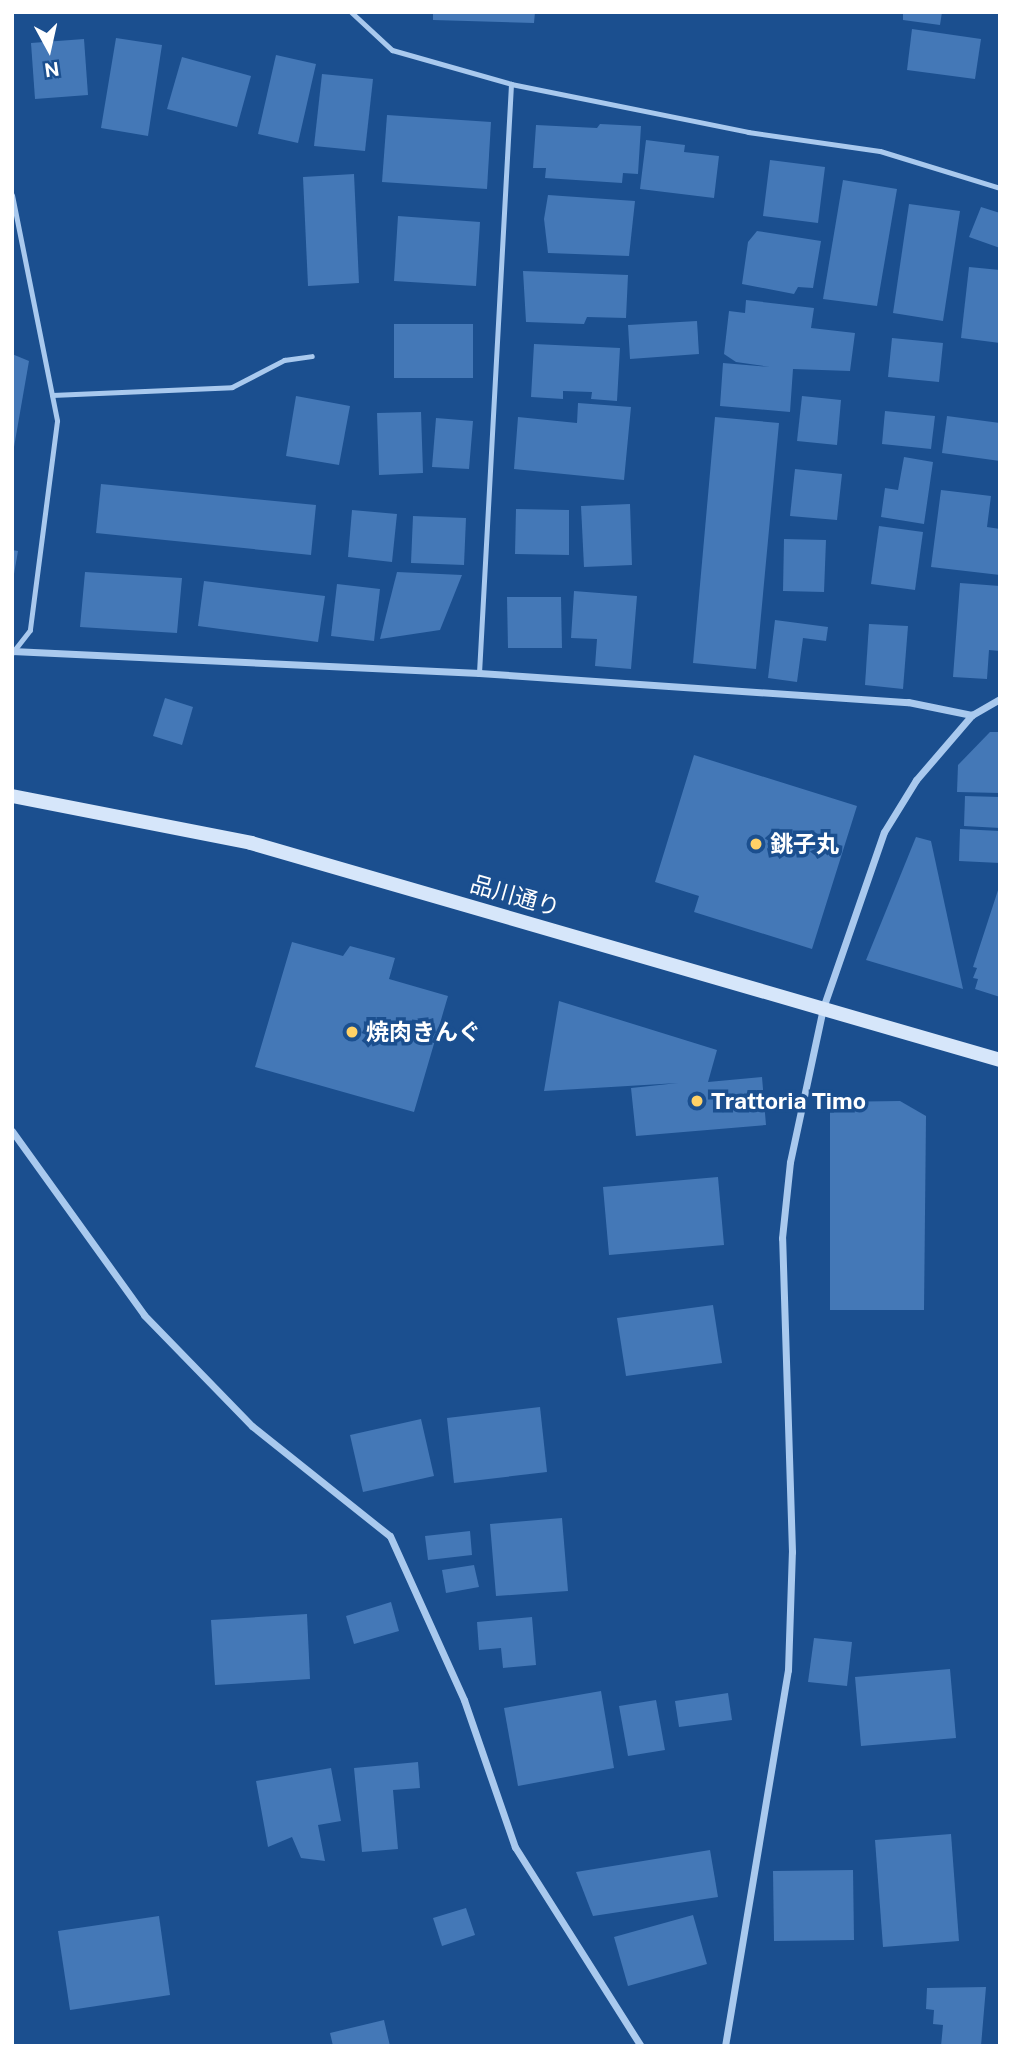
<!DOCTYPE html>
<html>
<head>
<meta charset="utf-8">
<style>
	body { margin:0 }
	#map { position:relative; width:1012px; height:2058px; overflow:hidden; background:#1b4f8f; font-family:"Public Sans","Noto Sans JP",sans-serif }
	div>[style] { position:absolute }
	.building>* { inset:0; background:#4478b7 }
	.lane>* { height:5px; margin:-2.5px; padding:0 2.5px; transform-origin:2.5px; border-radius:2.5px; background:#a9c9ee }
	.street>* { height:7px; margin:-3.5px; padding:0 3.5px; transform-origin:3.5px; border-radius:3.5px; background:#a9c9ee }
	.secondary>* { height:14px; margin:-7px; padding:0 7px; transform-origin:7px; border-radius:7px; background:#d6e6fa }
	.dots>* { width:19px; height:19px; translate:-50% -50%; box-sizing:border-box; border:4px solid #1b4f8f; border-radius:50% }
	span { translate:-50% -50%; white-space:nowrap; text-align:center; line-height:1.15; -webkit-text-stroke:7px #1b4f8f; paint-order:stroke }
	.poi-label { font-size:23px; color:#fff; font-weight:700 }
	.left { translate:0 -50%; text-align:left }
	.street-label { font-size:23px; color:#fff }
	.frame { position:absolute; inset:0; border:14px solid #fff; pointer-events:none }
	.north { position:absolute; left:14px; top:14px; width:70px; height:70px; -webkit-text-stroke:5px #1b4f8f; paint-order:stroke; rotate:172deg; font-size:19px; font-weight:700; line-height:28px; text-align:center; color:#fff }
	.north::after { content:''; display:block; margin:auto; width:24px; height:32px; background:#fff; clip-path:polygon(50% 0,100% 100%,50% 72%,0 100%) }
</style>
</head>
<body>
<div id="map">
	<div class="building">
		<div style="clip-path:polygon(433px 12px,535px 12px,534px 23px,433px 20px)"></div>
		<div style="clip-path:polygon(903px 12px,942px 12px,940px 25px,903px 20px)"></div>
		<div style="clip-path:polygon(912px 29px,981px 39px,975px 79px,907px 70px)"></div>
		<div style="clip-path:polygon(116px 38px,162px 45px,148px 136px,101px 128px)"></div>
		<div style="clip-path:polygon(84px 39px,88px 95px,35px 99px,31px 43px)"></div>
		<div style="clip-path:polygon(276px 55px,316px 64px,298px 143px,258px 134px)"></div>
		<div style="clip-path:polygon(182px 57px,251px 76px,237px 127px,167px 109px)"></div>
		<div style="clip-path:polygon(322px 74px,373px 79px,365px 151px,314px 146px)"></div>
		<div style="clip-path:polygon(387px 115px,491px 122px,487px 189px,382px 182px)"></div>
		<div style="clip-path:polygon(600px 124px,641px 126px,638px 174px,623px 173px,622px 183px,545px 178px,546px 168px,533px 168px,536px 125px,597px 128px)"></div>
		<div style="clip-path:polygon(646px 140px,685px 145px,684px 152px,719px 156px,714px 198px,640px 189px)"></div>
		<div style="clip-path:polygon(770px 160px,825px 167px,818px 223px,763px 216px)"></div>
		<div style="clip-path:polygon(354px 174px,359px 283px,308px 286px,303px 177px)"></div>
		<div style="clip-path:polygon(843px 180px,897px 189px,877px 306px,823px 299px)"></div>
		<div style="clip-path:polygon(548px 195px,635px 201px,629px 256px,548px 253px,544px 219px)"></div>
		<div style="clip-path:polygon(909px 204px,960px 211px,943px 321px,893px 313px)"></div>
		<div style="clip-path:polygon(981px 207px,1000px 213px,1000px 248px,969px 237px)"></div>
		<div style="clip-path:polygon(398px 216px,480px 222px,476px 286px,394px 281px)"></div>
		<div style="clip-path:polygon(757px 231px,821px 241px,813px 288px,798px 287px,794px 294px,742px 284px,748px 242px)"></div>
		<div style="clip-path:polygon(969px 267px,1000px 270px,1000px 343px,961px 338px)"></div>
		<div style="clip-path:polygon(523px 271px,628px 275px,626px 318px,587px 317px,584px 324px,526px 322px)"></div>
		<div style="clip-path:polygon(746px 300px,814px 308px,811px 328px,855px 333px,850px 371px,793px 369px,790px 412px,720px 406px,723px 363px,770px 367px,736px 362px,724px 354px,729px 311px,745px 313px)"></div>
		<div style="clip-path:polygon(697px 321px,699px 354px,630px 359px,628px 325px)"></div>
		<div style="clip-path:polygon(394px 324px,473px 324px,473px 378px,394px 378px)"></div>
		<div style="clip-path:polygon(892px 338px,943px 343px,939px 382px,888px 377px)"></div>
		<div style="clip-path:polygon(534px 344px,620px 348px,617px 401px,591px 399px,592px 392px,563px 391px,563px 399px,531px 397px)"></div>
		<div style="clip-path:polygon(12px 354px,29px 361px,14px 447px,12px 447px)"></div>
		<div style="clip-path:polygon(296px 396px,350px 406px,339px 465px,286px 456px)"></div>
		<div style="clip-path:polygon(802px 396px,841px 400px,837px 445px,797px 441px)"></div>
		<div style="clip-path:polygon(578px 403px,631px 407px,624px 480px,514px 469px,518px 417px,577px 423px)"></div>
		<div style="clip-path:polygon(885px 411px,935px 416px,931px 449px,882px 444px)"></div>
		<div style="clip-path:polygon(421px 412px,423px 473px,379px 475px,377px 413px)"></div>
		<div style="clip-path:polygon(947px 416px,1000px 423px,1000px 461px,942px 453px)"></div>
		<div style="clip-path:polygon(715px 417px,779px 423px,756px 669px,693px 663px)"></div>
		<div style="clip-path:polygon(436px 418px,473px 421px,469px 469px,432px 467px)"></div>
		<div style="clip-path:polygon(904px 457px,933px 462px,924px 524px,881px 517px,885px 488px,898px 490px)"></div>
		<div style="clip-path:polygon(795px 469px,842px 474px,837px 520px,790px 516px)"></div>
		<div style="clip-path:polygon(101px 484px,316px 505px,311px 555px,96px 533px)"></div>
		<div style="clip-path:polygon(941px 490px,991px 496px,987px 527px,1000px 529px,1000px 575px,931px 567px)"></div>
		<div style="clip-path:polygon(630px 504px,632px 565px,584px 567px,581px 506px)"></div>
		<div style="clip-path:polygon(516px 509px,569px 510px,569px 555px,515px 554px)"></div>
		<div style="clip-path:polygon(352px 510px,397px 514px,392px 562px,348px 557px)"></div>
		<div style="clip-path:polygon(413px 516px,466px 518px,464px 565px,411px 563px)"></div>
		<div style="clip-path:polygon(879px 526px,923px 532px,915px 590px,871px 584px)"></div>
		<div style="clip-path:polygon(784px 539px,826px 540px,824px 592px,783px 591px)"></div>
		<div style="clip-path:polygon(12px 550px,18px 551px,14px 574px,12px 573px)"></div>
		<div style="clip-path:polygon(85px 572px,182px 578px,177px 633px,80px 627px)"></div>
		<div style="clip-path:polygon(397px 572px,462px 575px,440px 630px,380px 639px)"></div>
		<div style="clip-path:polygon(204px 581px,325px 596px,318px 642px,198px 626px)"></div>
		<div style="clip-path:polygon(960px 583px,1000px 586px,1000px 651px,989px 650px,987px 679px,953px 677px)"></div>
		<div style="clip-path:polygon(337px 584px,380px 589px,374px 641px,331px 636px)"></div>
		<div style="clip-path:polygon(574px 591px,637px 596px,631px 669px,595px 666px,597px 639px,571px 638px)"></div>
		<div style="clip-path:polygon(507px 597px,561px 597px,562px 648px,508px 648px)"></div>
		<div style="clip-path:polygon(775px 620px,828px 627px,826px 641px,803px 638px,797px 682px,768px 678px)"></div>
		<div style="clip-path:polygon(869px 624px,908px 626px,903px 689px,865px 685px)"></div>
		<div style="clip-path:polygon(165px 698px,193px 707px,182px 745px,153px 736px)"></div>
		<div style="clip-path:polygon(990px 732px,1000px 732px,1000px 793px,957px 792px,958px 765px)"></div>
		<div style="clip-path:polygon(694px 755px,857px 806px,812px 949px,694px 912px,699px 896px,655px 882px)"></div>
		<div style="clip-path:polygon(965px 796px,1000px 797px,1000px 828px,964px 826px)"></div>
		<div style="clip-path:polygon(960px 829px,1000px 831px,1000px 863px,959px 861px)"></div>
		<div style="clip-path:polygon(916px 837px,931px 841px,963px 989px,866px 960px)"></div>
		<div style="clip-path:polygon(1000px 884px,1000px 997px,975px 989px,978px 979px,973px 978px,977px 968px,973px 967px)"></div>
		<div style="clip-path:polygon(292px 942px,343px 956px,350px 946px,395px 958px,389px 979px,448px 996px,414px 1112px,255px 1067px)"></div>
		<div style="clip-path:polygon(559px 1001px,717px 1050px,708px 1082px,762px 1077px,766px 1125px,636px 1136px,631px 1088px,678px 1083px,544px 1091px)"></div>
		<div style="clip-path:polygon(900px 1101px,926px 1116px,924px 1310px,830px 1310px,830px 1102px)"></div>
		<div style="clip-path:polygon(718px 1177px,724px 1245px,609px 1255px,603px 1187px)"></div>
		<div style="clip-path:polygon(713px 1305px,722px 1363px,626px 1376px,617px 1318px)"></div>
		<div style="clip-path:polygon(540px 1407px,547px 1472px,454px 1483px,447px 1418px)"></div>
		<div style="clip-path:polygon(421px 1419px,434px 1476px,363px 1492px,350px 1435px)"></div>
		<div style="clip-path:polygon(562px 1518px,568px 1591px,496px 1596px,490px 1524px)"></div>
		<div style="clip-path:polygon(470px 1531px,472px 1555px,428px 1560px,425px 1536px)"></div>
		<div style="clip-path:polygon(474px 1565px,479px 1587px,446px 1593px,442px 1570px)"></div>
		<div style="clip-path:polygon(391px 1602px,399px 1631px,354px 1644px,346px 1616px)"></div>
		<div style="clip-path:polygon(307px 1614px,310px 1679px,215px 1685px,211px 1620px)"></div>
		<div style="clip-path:polygon(532px 1617px,536px 1665px,503px 1668px,501px 1648px,479px 1650px,477px 1622px)"></div>
		<div style="clip-path:polygon(814px 1638px,852px 1642px,847px 1686px,808px 1682px)"></div>
		<div style="clip-path:polygon(950px 1669px,956px 1738px,861px 1746px,855px 1677px)"></div>
		<div style="clip-path:polygon(601px 1691px,614px 1768px,518px 1786px,504px 1708px)"></div>
		<div style="clip-path:polygon(728px 1693px,732px 1720px,679px 1727px,675px 1701px)"></div>
		<div style="clip-path:polygon(656px 1700px,665px 1750px,628px 1756px,619px 1706px)"></div>
		<div style="clip-path:polygon(418px 1762px,420px 1788px,393px 1790px,398px 1849px,362px 1852px,354px 1768px)"></div>
		<div style="clip-path:polygon(331px 1768px,341px 1821px,318px 1825px,325px 1861px,301px 1858px,292px 1837px,268px 1847px,256px 1781px)"></div>
		<div style="clip-path:polygon(951px 1834px,959px 1941px,883px 1947px,875px 1840px)"></div>
		<div style="clip-path:polygon(710px 1850px,718px 1897px,593px 1916px,576px 1872px)"></div>
		<div style="clip-path:polygon(853px 1870px,854px 1940px,774px 1941px,773px 1871px)"></div>
		<div style="clip-path:polygon(466px 1908px,475px 1935px,442px 1946px,433px 1918px)"></div>
		<div style="clip-path:polygon(693px 1915px,707px 1964px,628px 1986px,614px 1937px)"></div>
		<div style="clip-path:polygon(159px 1916px,170px 1995px,70px 2010px,58px 1931px)"></div>
		<div style="clip-path:polygon(986px 1987px,981px 2046px,941px 2046px,943px 2025px,933px 2024px,934px 2010px,926px 2009px,927px 1988px)"></div>
		<div style="clip-path:polygon(384px 2020px,390px 2046px,333px 2046px,330px 2033px)"></div>
	</div>
	<div class="lane">
		<div style="left:351px;top:12px;width:56px;rotate:42.8deg"></div>
		<div style="left:392px;top:50px;width:124px;rotate:15.9deg"></div>
		<div style="left:511px;top:84px;width:242px;rotate:11.4deg"></div>
		<div style="left:748px;top:132px;width:133px;rotate:8.2deg"></div>
		<div style="left:880px;top:151px;width:126px;rotate:17.1deg"></div>
		<div style="left:12px;top:195px;width:230px;rotate:78.7deg"></div>
		<div style="left:57px;top:421px;width:211px;rotate:97.4deg"></div>
		<div style="left:30px;top:630px;width:29px;rotate:128deg"></div>
		<div style="left:52px;top:395px;width:180px;rotate:-2.5deg"></div>
		<div style="left:232px;top:387px;width:59px;rotate:-27.4deg"></div>
		<div style="left:284px;top:360px;width:28px;rotate:-8deg"></div>
		<div style="left:479px;top:673px;width:590px;rotate:-86.89deg"></div>
		<div style="left:25px;top:2046px;width:44px"></div>
	</div>
	<div class="street">
		<div style="left:12px;top:651px;width:468px;rotate:2.7deg"></div>
		<div style="left:479px;top:673px;width:430px;rotate:3.9deg"></div>
		<div style="left:908px;top:702px;width:65px;rotate:11.5deg"></div>
		<div style="left:12px;top:1131px;width:226px;rotate:54.3deg"></div>
		<div style="left:144px;top:1315px;width:155px;rotate:45.8deg"></div>
		<div style="left:252px;top:1426px;width:176px;rotate:38.6deg"></div>
		<div style="left:390px;top:1536px;width:180px;rotate:65.7deg"></div>
		<div style="left:464px;top:1700px;width:156px;rotate:70.9deg"></div>
		<div style="left:515px;top:1847px;width:236px;rotate:57.7deg"></div>
		<div style="left:725px;top:2046px;width:381px;rotate:-80.5deg"></div>
		<div style="left:788px;top:1670px;width:118px;rotate:-88.1deg"></div>
		<div style="left:792px;top:1552px;width:314px;rotate:-91.8deg"></div>
		<div style="left:782px;top:1238px;width:76px;rotate:-84deg"></div>
		<div style="left:790px;top:1162px;width:157px;rotate:-77.9deg"></div>
		<div style="left:823px;top:1008px;width:186px;rotate:-70.9deg"></div>
		<div style="left:884px;top:832px;width:61px;rotate:-58.4deg"></div>
		<div style="left:916px;top:780px;width:86px;rotate:-49.3deg"></div>
		<div style="left:972px;top:715px;width:32px;rotate:-30deg"></div>
	</div>
	<div class="secondary">
		<div style="left:12px;top:796px;width:244px;rotate:11.1deg"></div>
		<div style="left:251px;top:843px;width:780px;rotate:16.16deg"></div>
	</div>
	<div class="dots">
		<div style="left:756px;top:844px;background:#ffd166"></div>
		<div style="left:352px;top:1032px;background:#ffd166"></div>
		<div style="left:697px;top:1101px;background:#ffd166"></div>
	</div>
	<div class="poi-label">
		<span class="left" style="left:770px;top:844px">銚子丸</span>
		<span class="left" style="left:366px;top:1032px">焼肉きんぐ</span>
		<span class="left" style="left:711px;top:1101px">Trattoria Timo</span>
	</div>
	<div class="street-label">
		<span style="left:515px;top:896px;rotate:16deg">品川通り</span>
	</div>
	<div class="frame"></div>
	<div class="north">N</div>
</div>
</body>
</html>
